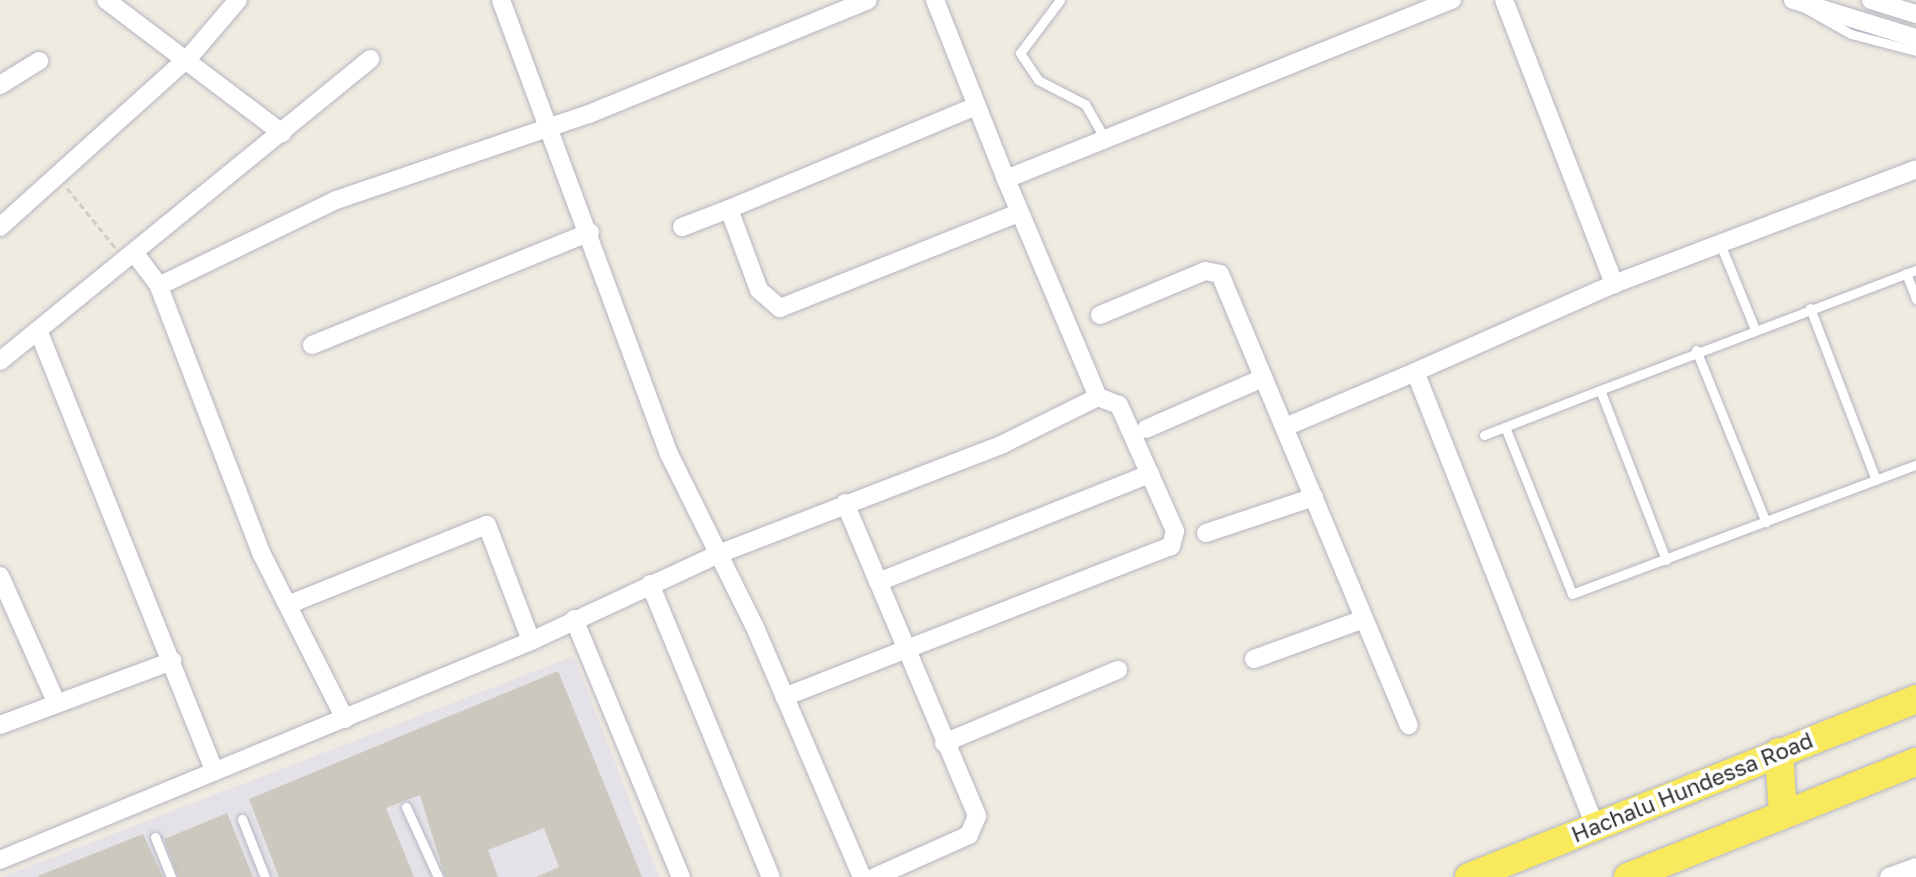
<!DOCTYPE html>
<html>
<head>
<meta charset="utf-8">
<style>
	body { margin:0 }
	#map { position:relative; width:1916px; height:877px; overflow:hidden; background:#f0ebe0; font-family:"Golos Text",sans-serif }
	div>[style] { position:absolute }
	.industrial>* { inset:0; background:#e4e1e8 }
	.building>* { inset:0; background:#cbc9be }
	.path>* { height:3px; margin-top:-1.5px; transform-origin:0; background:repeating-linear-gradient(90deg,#cdcdcd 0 6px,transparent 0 10px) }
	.roads { filter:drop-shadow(0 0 2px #b4b4c2) drop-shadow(0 0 2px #b4b4c2) }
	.lane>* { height:9px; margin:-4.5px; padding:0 4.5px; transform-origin:4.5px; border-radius:4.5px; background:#fff }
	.street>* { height:18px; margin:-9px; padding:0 9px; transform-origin:9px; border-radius:9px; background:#fff }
	.primary>* { height:28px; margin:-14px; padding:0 14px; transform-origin:14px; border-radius:14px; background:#f8e95d }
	span { translate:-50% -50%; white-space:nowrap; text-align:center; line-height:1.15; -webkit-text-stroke:8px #fff; paint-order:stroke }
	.street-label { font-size:22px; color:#2e2e2e }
</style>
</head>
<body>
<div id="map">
	<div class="industrial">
		<div style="clip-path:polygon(574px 656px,659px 877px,2px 877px)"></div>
	</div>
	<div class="building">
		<div style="clip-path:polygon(558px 671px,642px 877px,536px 877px,559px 867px,544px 828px,488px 850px,498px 877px,445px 877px,420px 795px,386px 808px,414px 877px,279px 877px,249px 799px)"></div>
		<div style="clip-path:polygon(227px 813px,253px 877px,178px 877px,164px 839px)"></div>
		<div style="clip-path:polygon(143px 834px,163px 877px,38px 877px,38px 876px)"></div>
	</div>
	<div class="path">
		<div style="left:67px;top:188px;width:76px;rotate:50.9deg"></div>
	</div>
	<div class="roads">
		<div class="lane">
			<div style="left:1060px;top:0;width:66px;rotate:127deg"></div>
			<div style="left:1020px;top:53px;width:32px;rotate:56deg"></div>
			<div style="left:1038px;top:80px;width:53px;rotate:27.1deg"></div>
			<div style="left:1085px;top:104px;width:40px;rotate:60.3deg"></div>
			<div style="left:1805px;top:8px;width:53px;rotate:29.5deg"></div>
			<div style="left:1851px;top:34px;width:67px;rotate:14.7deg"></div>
			<div style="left:1721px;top:246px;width:87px;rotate:67.8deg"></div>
			<div style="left:1906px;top:273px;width:28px;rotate:69deg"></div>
			<div style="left:1810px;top:308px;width:184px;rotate:69deg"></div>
			<div style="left:1696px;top:350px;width:186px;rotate:67.9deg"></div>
			<div style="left:1505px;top:427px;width:180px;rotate:68.1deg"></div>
			<div style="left:1572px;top:594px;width:367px;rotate:-20.6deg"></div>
			<div style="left:1484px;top:435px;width:124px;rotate:-21.2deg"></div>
			<div style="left:1666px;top:560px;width:182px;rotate:-111.2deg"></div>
			<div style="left:1600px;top:390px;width:338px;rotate:-20.8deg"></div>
			<div style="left:406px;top:807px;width:77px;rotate:65.4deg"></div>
			<div style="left:242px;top:819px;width:62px;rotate:68.4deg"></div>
			<div style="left:155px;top:837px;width:43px;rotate:68.2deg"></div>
		</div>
		<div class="street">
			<div style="left:106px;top:0;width:221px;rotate:37.1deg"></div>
			<div style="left:501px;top:0;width:484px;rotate:69.7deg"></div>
			<div style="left:669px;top:454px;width:191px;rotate:63.6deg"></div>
			<div style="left:754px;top:625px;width:274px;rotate:66.8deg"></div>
			<div style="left:935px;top:0;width:193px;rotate:68.4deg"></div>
			<div style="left:1504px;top:0;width:305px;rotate:68.8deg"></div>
			<div style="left:1793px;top:0;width:129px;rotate:17.2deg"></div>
			<div style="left:1871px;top:0;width:47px;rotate:17.3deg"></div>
			<div style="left:0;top:85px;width:46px;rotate:-31.6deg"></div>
			<div style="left:974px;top:107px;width:265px;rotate:157.4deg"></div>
			<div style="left:729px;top:209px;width:86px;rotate:69.7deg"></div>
			<div style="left:759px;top:290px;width:28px;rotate:41deg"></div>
			<div style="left:780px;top:308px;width:257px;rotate:-21.7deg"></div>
			<div style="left:0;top:227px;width:256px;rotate:-42deg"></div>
			<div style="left:190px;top:56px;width:74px;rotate:-49.4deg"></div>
			<div style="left:682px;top:227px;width:50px;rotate:-21deg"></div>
			<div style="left:136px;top:255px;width:39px;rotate:53deg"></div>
			<div style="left:1100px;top:315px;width:114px;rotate:-22.7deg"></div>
			<div style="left:1205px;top:271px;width:15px;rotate:11deg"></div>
			<div style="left:1220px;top:274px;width:489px;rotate:67.3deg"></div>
			<div style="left:38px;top:330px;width:475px;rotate:68.2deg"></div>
			<div style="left:312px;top:345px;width:300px;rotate:-22.1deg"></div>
			<div style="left:0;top:361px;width:478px;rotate:-39.2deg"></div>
			<div style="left:1098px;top:397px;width:237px;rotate:-112.9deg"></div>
			<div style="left:1006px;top:179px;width:481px;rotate:-21.9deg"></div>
			<div style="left:1285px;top:427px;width:141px;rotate:-22.9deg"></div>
			<div style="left:1146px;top:429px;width:128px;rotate:-23.6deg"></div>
			<div style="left:845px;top:503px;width:340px;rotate:67.1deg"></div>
			<div style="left:977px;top:816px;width:21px;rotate:113deg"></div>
			<div style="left:969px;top:835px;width:103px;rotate:155.9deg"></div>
			<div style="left:1206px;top:533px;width:114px;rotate:-18.4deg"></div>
			<div style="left:0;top:576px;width:140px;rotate:66deg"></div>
			<div style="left:878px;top:582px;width:293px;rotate:-21.7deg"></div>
			<div style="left:650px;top:584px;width:317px;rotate:67.6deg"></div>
			<div style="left:290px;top:604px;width:212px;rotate:-21.9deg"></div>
			<div style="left:487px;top:525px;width:124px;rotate:69.2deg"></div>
			<div style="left:574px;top:619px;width:279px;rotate:67.5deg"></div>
			<div style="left:1254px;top:659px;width:114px;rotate:-20deg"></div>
			<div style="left:345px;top:719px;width:184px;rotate:-116.8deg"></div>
			<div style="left:262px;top:555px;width:288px;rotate:-111deg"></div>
			<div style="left:159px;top:286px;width:197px;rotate:-25.9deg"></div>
			<div style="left:336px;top:200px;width:267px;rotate:-18.8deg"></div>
			<div style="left:589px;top:114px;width:301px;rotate:-22.2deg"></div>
			<div style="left:0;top:725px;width:184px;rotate:-20.4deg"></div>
			<div style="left:944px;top:743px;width:189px;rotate:-22.8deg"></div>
			<div style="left:1595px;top:826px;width:488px;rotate:-111.6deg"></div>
			<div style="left:1415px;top:372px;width:218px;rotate:-23.9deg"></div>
			<div style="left:1614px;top:284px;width:323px;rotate:-20.8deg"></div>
			<div style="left:0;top:860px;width:574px;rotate:-22.41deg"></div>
			<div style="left:531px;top:641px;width:209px;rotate:-24.9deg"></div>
			<div style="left:721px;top:553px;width:302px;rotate:-21.1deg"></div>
			<div style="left:1003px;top:444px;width:106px;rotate:-26.3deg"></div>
			<div style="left:1098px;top:397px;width:22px;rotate:21deg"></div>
			<div style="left:1119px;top:405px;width:138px;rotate:66deg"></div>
			<div style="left:1175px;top:531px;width:16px;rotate:105deg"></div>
			<div style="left:1171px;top:546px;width:415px;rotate:158.7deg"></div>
			<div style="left:1889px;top:877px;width:29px;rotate:-20deg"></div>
		</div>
		<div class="primary">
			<div style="left:1779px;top:752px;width:62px;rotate:86.3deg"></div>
			<div style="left:1469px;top:877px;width:481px;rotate:-21.7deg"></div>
			<div style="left:1628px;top:877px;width:310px;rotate:-21.8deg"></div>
		</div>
	</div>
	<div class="street-label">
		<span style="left:1692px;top:787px;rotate:-22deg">Hachalu Hundessa Road</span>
	</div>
</div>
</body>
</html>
